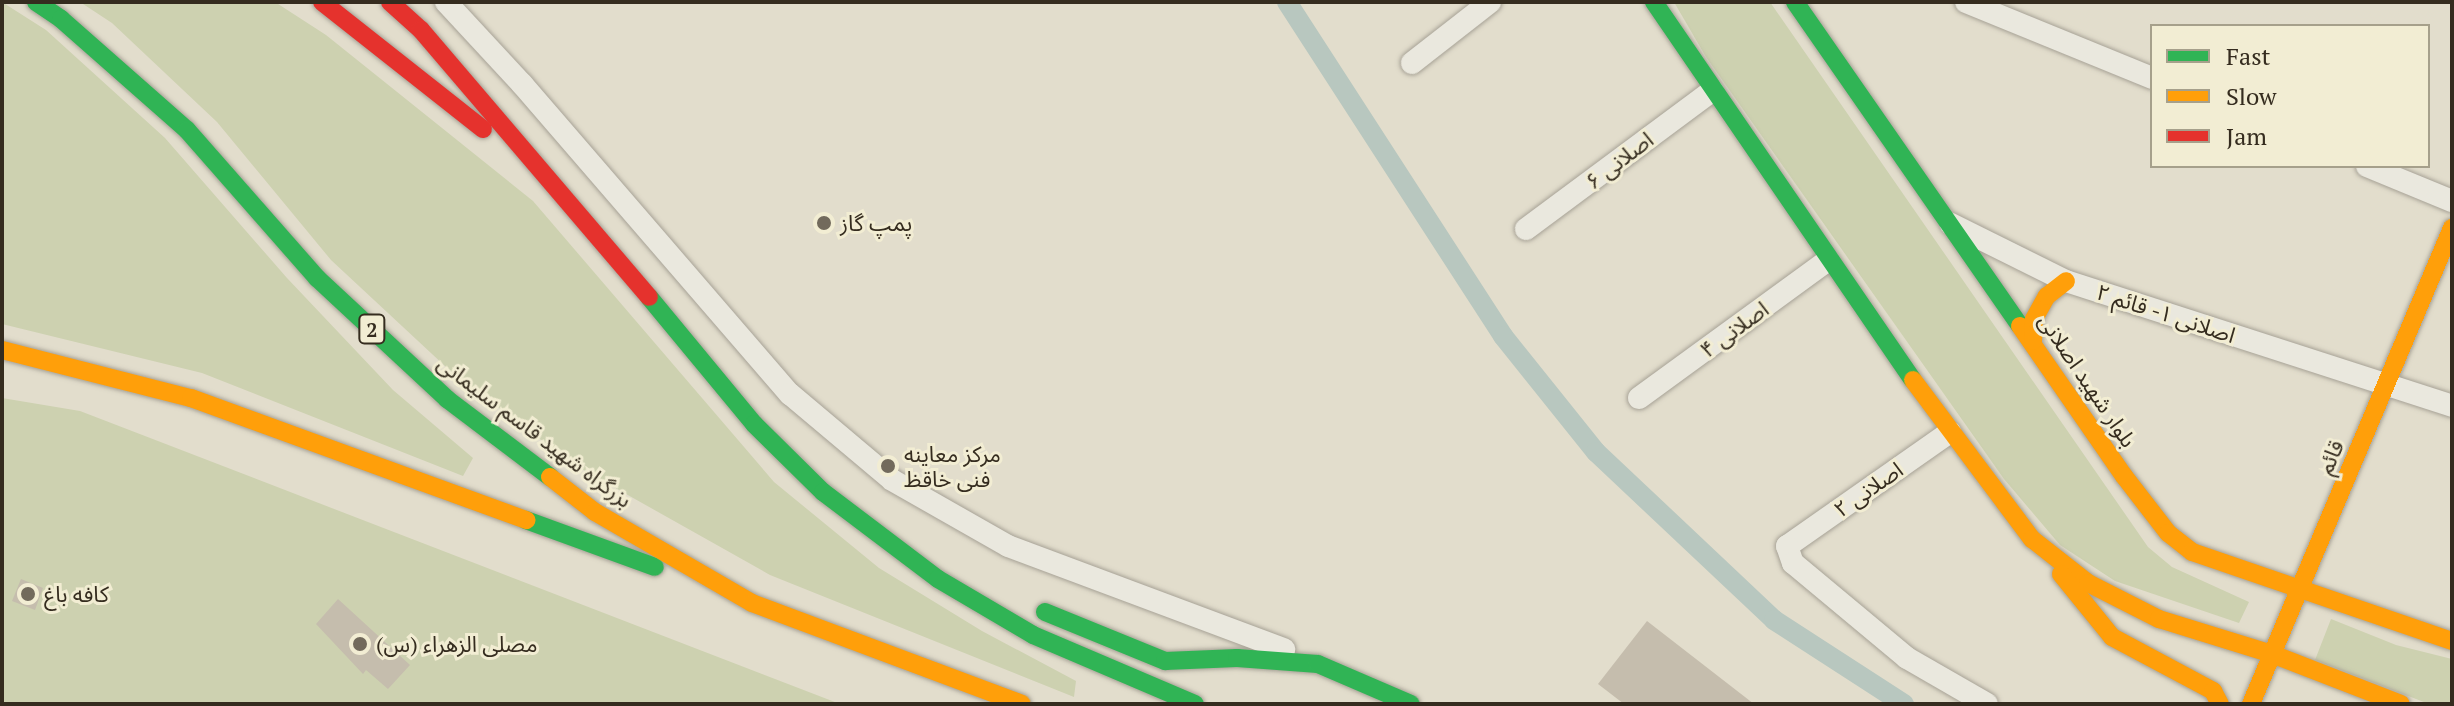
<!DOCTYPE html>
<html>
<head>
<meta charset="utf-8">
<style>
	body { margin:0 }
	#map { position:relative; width:2454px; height:706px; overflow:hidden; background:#e2ddcc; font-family:"PT Serif","Noto Sans Arabic",serif }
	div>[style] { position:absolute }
	.green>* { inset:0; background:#cdd1b0 }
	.canal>* { height:20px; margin:-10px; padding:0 10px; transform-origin:10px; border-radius:10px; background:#b8c7bf }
	.building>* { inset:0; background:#c5bdad }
	.roads { filter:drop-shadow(0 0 2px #a7a296) drop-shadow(0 0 2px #a7a296) }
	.street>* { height:22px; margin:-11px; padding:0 11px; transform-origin:11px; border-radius:11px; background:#eae8de }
	.fast>* { height:18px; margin:-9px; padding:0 9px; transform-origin:9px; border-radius:9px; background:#30b455 }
	.slow>* { height:18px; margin:-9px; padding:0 9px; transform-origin:9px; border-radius:9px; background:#ff9f0a }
	.jam>* { height:18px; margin:-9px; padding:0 9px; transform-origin:9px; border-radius:9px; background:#e5322d }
	.dots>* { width:22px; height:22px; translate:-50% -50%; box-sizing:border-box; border:4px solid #f2edd3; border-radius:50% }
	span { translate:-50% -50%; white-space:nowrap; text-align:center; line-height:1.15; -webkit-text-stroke:6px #f2edd3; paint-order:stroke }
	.shield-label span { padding:2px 6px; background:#f2edd3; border:2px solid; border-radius:6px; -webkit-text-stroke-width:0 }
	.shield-label { font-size:20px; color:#352c1f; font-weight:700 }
	.street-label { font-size:22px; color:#352c1f }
	.poi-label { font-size:22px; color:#352c1f }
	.left { translate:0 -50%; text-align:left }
	.frame { position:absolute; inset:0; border:4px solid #352c1f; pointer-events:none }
	.legend { position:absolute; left:2150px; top:24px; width:280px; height:144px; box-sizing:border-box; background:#f2edd3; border:2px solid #a6a08b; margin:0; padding:10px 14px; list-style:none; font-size:24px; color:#352c1f }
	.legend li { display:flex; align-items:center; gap:16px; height:40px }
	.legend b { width:40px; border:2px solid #a6a08b }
</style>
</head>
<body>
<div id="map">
	<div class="green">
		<div style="clip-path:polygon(2px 2px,46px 30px,165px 138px,287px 278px,393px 390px,473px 458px,463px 476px,202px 373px,2px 324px)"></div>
		<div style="clip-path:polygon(80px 2px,275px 2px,326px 35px,533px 201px,774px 482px,879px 568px,982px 631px,1076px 681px,1074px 697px,770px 575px,571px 463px,446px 367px,331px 260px,217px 122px,112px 23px)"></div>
		<div style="clip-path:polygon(1674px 2px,1770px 2px,2148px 547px,2172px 567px,2249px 602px,2239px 623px,2115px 581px,2060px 545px,2004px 479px,1706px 57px)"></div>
		<div style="clip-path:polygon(2px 398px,80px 411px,840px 704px,2px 704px)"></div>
		<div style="clip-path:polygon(2331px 619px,2396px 645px,2452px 659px,2452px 704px,2429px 704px,2315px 660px)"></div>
	</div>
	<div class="canal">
		<div style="left:1287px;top:2px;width:398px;rotate:57.1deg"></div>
		<div style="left:1503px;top:336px;width:149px;rotate:51.3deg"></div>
		<div style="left:1596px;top:452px;width:245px;rotate:43.3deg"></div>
		<div style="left:1774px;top:620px;width:155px;rotate:32.9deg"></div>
	</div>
	<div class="building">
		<div style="clip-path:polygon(21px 579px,43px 588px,35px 610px,12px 601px)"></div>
		<div style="clip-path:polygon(338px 599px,410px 665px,388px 689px,366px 670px,363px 674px,316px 624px)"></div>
		<div style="clip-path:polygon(1647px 621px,1754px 704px,1624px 704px,1598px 684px)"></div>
	</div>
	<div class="roads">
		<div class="street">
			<div style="left:446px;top:2px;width:112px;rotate:47.2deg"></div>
			<div style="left:522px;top:84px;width:410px;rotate:49.2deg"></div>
			<div style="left:790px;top:394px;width:133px;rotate:40.1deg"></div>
			<div style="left:892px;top:480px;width:133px;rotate:29.6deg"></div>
			<div style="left:1008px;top:546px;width:295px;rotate:20.5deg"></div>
			<div style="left:1966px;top:2px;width:201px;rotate:22.2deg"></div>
			<div style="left:1412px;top:63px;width:99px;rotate:-38deg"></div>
			<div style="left:2367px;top:166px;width:92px;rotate:22.4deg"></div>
			<div style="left:1951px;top:224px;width:128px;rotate:26.4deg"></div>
			<div style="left:2066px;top:281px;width:406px;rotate:17.9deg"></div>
			<div style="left:1526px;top:229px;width:232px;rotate:-36.6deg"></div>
			<div style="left:1639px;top:398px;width:234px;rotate:-36.1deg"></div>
			<div style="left:1950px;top:432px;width:199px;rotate:145deg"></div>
			<div style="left:1787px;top:546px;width:18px;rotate:71deg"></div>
			<div style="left:1793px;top:563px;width:148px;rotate:39.8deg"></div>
			<div style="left:1907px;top:658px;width:92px;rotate:29.9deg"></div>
		</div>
		<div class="fast">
			<div style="left:36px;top:2px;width:30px;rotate:34deg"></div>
			<div style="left:61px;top:19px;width:168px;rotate:41.4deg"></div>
			<div style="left:187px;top:130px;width:197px;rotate:48.7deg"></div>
			<div style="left:317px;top:278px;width:178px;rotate:42.9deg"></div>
			<div style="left:447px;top:399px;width:129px;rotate:37.1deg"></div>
			<div style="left:1654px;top:2px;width:458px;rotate:55.6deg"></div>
			<div style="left:1795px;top:2px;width:394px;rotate:55.2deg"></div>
			<div style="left:649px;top:297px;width:165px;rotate:50.4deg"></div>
			<div style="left:754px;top:424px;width:97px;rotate:44.6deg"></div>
			<div style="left:823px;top:492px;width:144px;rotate:37.1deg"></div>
			<div style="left:938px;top:579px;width:110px;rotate:30.5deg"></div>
			<div style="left:1033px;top:635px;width:176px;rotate:23.1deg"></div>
			<div style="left:526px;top:520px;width:137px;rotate:20deg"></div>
			<div style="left:1045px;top:612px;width:130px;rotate:22.2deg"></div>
			<div style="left:1165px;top:661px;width:72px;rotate:-2.4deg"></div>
			<div style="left:1237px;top:658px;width:81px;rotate:4.2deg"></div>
			<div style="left:1318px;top:664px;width:101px;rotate:23.3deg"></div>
		</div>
		<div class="slow">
			<div style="left:2020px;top:326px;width:183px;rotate:55.3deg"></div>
			<div style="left:2124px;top:476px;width:72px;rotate:52.3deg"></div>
			<div style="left:2168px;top:533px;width:31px;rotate:38deg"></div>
			<div style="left:2192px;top:552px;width:275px;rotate:18.9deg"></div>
			<div style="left:2033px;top:341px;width:22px;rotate:-87deg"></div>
			<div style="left:2034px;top:319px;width:26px;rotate:-61deg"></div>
			<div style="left:2047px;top:296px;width:24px;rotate:-38deg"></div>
			<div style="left:2px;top:350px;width:195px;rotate:14.3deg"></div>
			<div style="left:191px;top:398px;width:357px;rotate:20deg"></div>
			<div style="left:1913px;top:380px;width:199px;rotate:53.2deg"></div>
			<div style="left:2032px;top:539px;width:71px;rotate:38.2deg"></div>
			<div style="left:2088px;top:583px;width:80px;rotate:26.9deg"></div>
			<div style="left:2159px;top:619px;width:118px;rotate:17.2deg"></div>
			<div style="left:2272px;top:654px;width:138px;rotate:21.2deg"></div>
			<div style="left:550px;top:477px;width:57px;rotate:37.9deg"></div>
			<div style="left:595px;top:512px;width:181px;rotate:30.1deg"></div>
			<div style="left:752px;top:603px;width:288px;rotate:20.5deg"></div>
			<div style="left:2061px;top:574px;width:81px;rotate:51deg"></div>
			<div style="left:2112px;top:637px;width:115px;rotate:28.1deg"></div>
			<div style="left:2213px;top:691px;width:15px;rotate:62deg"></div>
			<div style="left:2251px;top:704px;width:517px;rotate:-67.11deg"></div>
		</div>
		<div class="jam">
			<div style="left:322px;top:2px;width:205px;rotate:38.3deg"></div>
			<div style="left:390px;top:2px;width:42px;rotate:42.1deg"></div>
			<div style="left:421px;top:30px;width:351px;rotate:49.5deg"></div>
		</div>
	</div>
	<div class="dots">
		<div style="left:824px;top:223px;background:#726a5c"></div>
		<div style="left:888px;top:466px;background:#726a5c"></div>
		<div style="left:28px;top:594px;background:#726a5c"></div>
		<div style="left:360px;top:644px;background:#726a5c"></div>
	</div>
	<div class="shield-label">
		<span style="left:372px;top:329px">2</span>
	</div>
	<div class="street-label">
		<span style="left:1619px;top:160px;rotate:-37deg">اصلانی ۶</span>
		<span style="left:2166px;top:313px;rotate:18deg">اصلانی ۱- قائم ۲</span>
		<span style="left:1734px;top:329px;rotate:-36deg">اصلانی ۴</span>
		<span style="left:2088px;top:380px;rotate:56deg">بلوار شهید اصلانی</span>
		<span style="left:535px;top:431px;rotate:37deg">بزرگراه شهید قاسم سلیمانی</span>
		<span style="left:2330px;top:457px;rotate:-67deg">قائم</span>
		<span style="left:1868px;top:489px;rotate:-35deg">اصلانی ۲</span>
	</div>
	<div class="poi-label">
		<span class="left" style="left:840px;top:223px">پمپ گاز</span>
		<span class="left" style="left:904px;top:466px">مرکز معاینه<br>فنی خاقظ</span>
		<span class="left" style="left:44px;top:594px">کافه باغ</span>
		<span class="left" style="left:376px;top:644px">مصلی الزهراء (س)</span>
	</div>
	<div class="frame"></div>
	<ul class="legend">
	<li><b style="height:10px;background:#30b455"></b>Fast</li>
	<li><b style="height:10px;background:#ff9f0a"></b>Slow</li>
	<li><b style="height:10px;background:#e5322d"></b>Jam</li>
	</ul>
</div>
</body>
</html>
